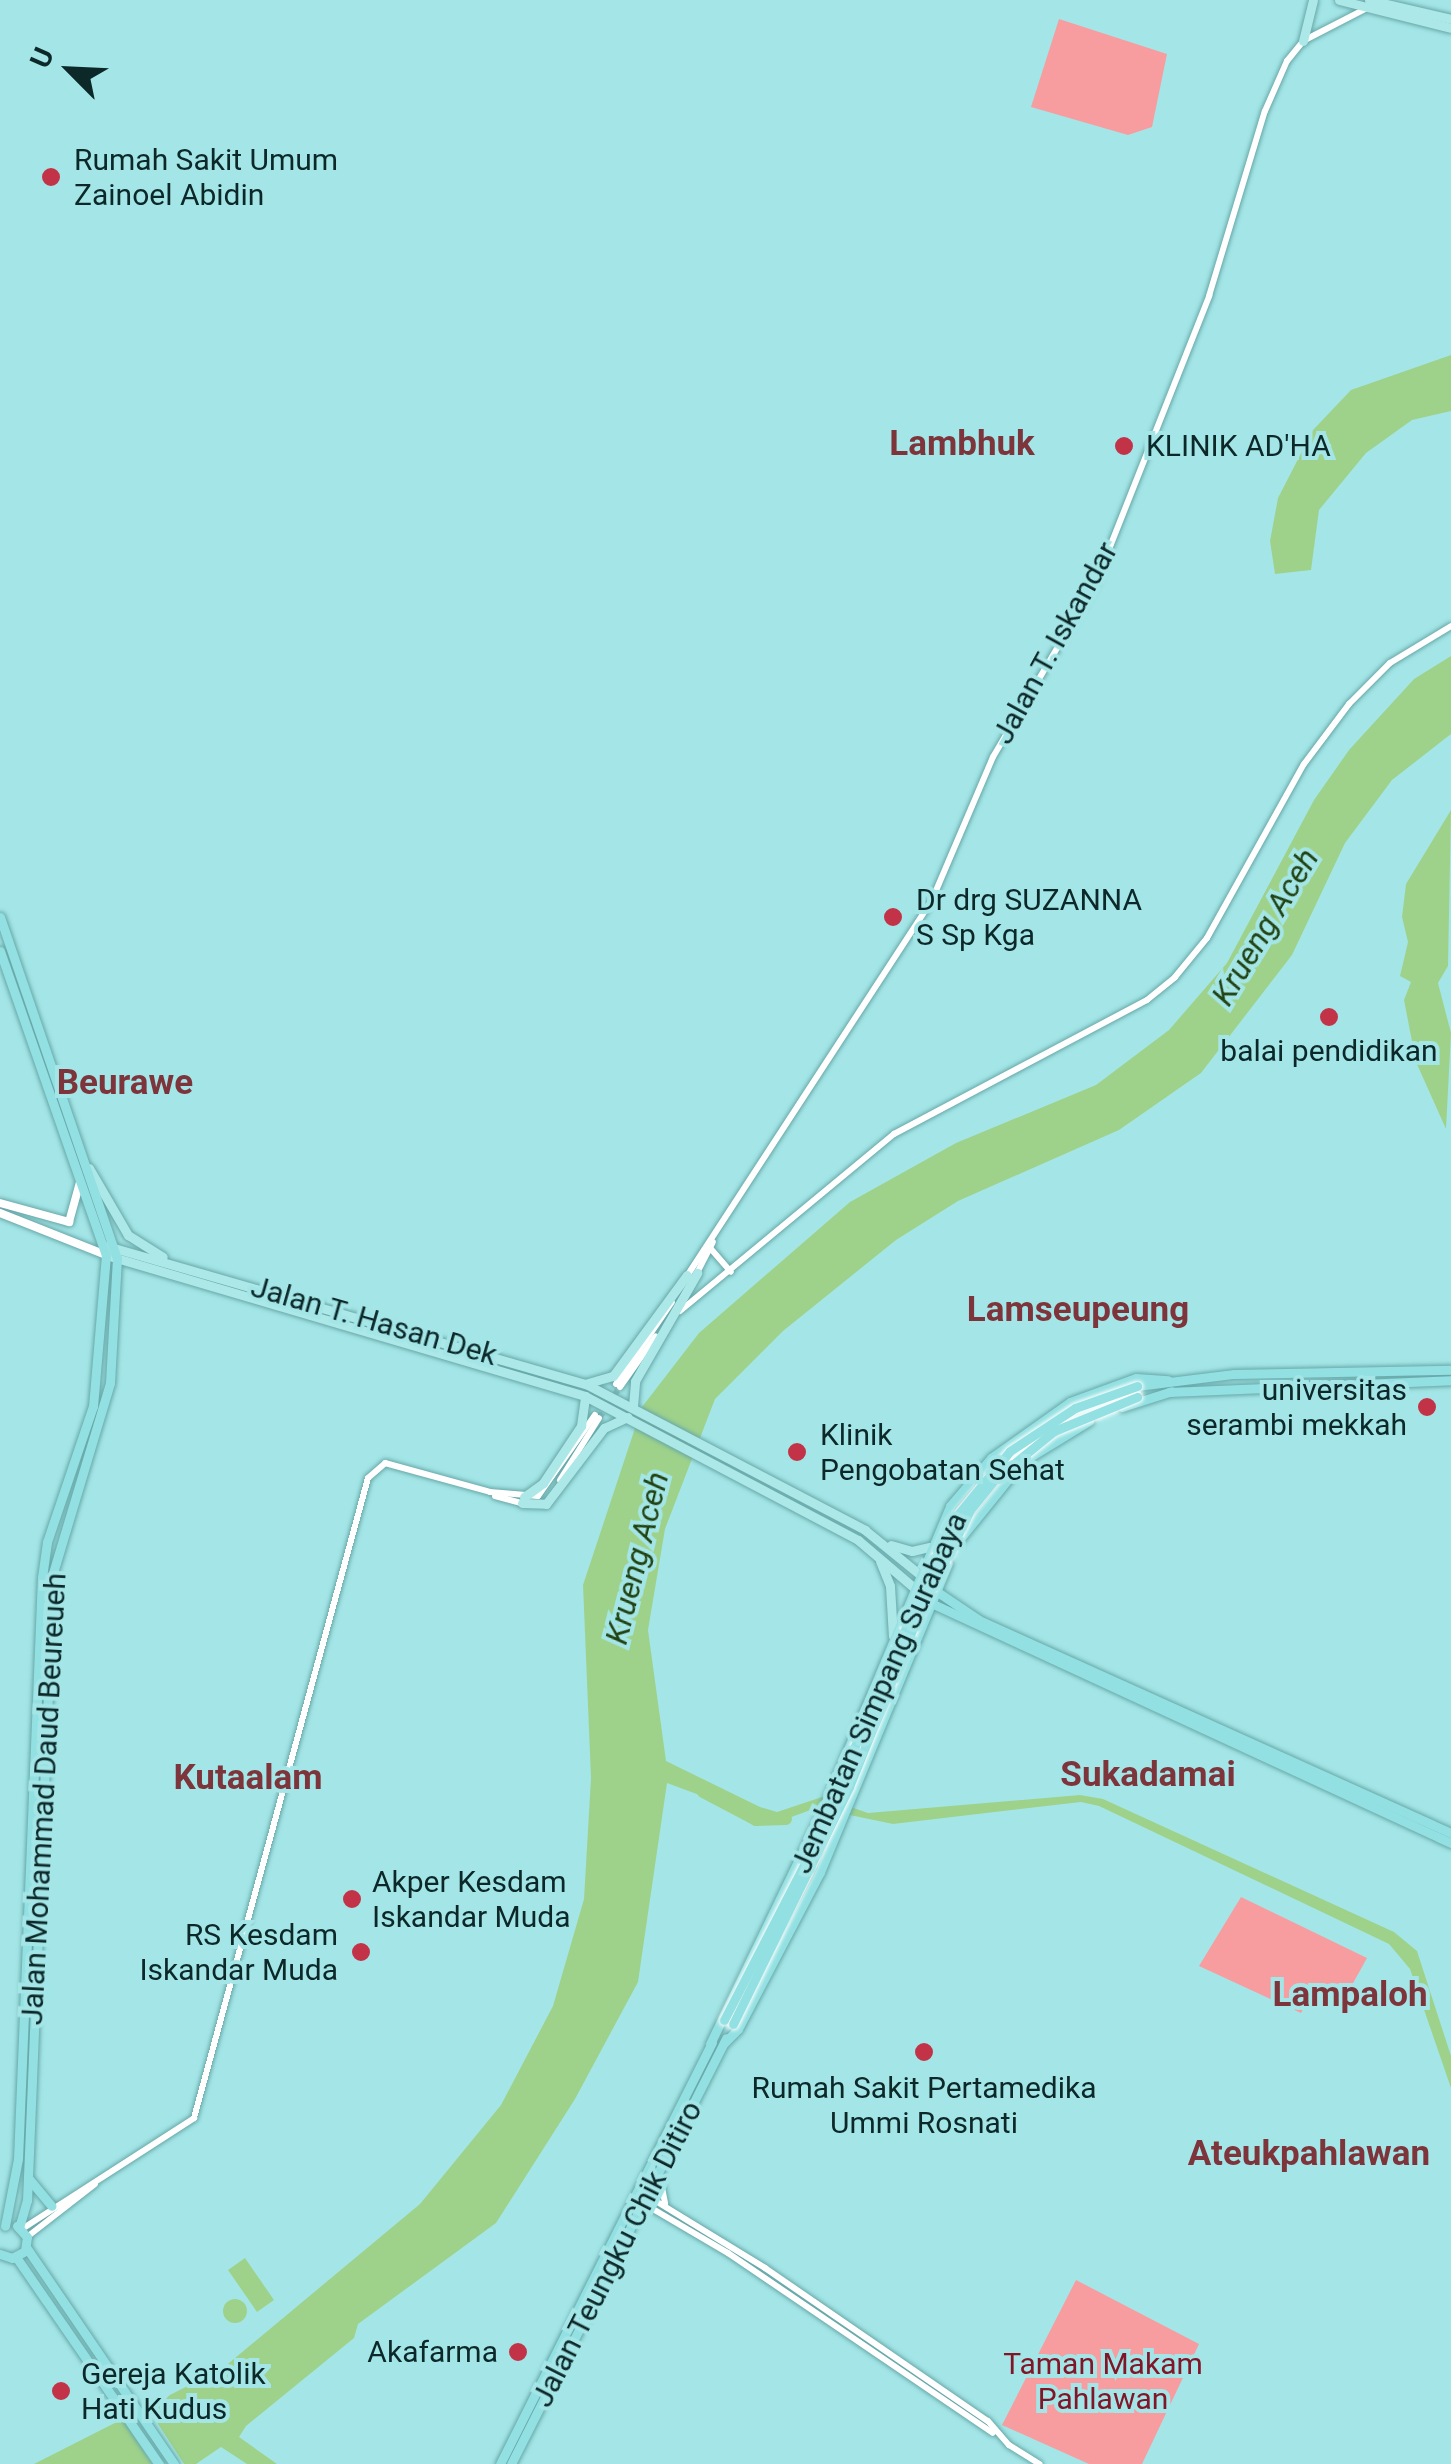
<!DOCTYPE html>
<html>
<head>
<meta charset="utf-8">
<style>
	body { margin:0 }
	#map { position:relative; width:1451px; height:2464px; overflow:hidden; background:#a4e6e7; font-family:Roboto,sans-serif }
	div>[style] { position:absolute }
	.green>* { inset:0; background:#f79da0 }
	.water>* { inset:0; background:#9ed28b }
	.round { border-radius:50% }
	.pier>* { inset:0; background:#a4e6e7 }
	.river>* { height:12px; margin:-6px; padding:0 6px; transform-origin:6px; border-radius:6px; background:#9ed28b }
	.tertiary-tunnel>* { height:6px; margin-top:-3px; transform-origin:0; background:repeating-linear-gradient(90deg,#86c0c1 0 6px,transparent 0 9px) }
	.roads { filter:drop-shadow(0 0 2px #67a7a8) drop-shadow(0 0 2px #67a7a8) }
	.tertiary>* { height:6px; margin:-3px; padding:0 3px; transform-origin:3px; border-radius:3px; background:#fff }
	.secondary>* { height:8px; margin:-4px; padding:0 4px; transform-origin:4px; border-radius:4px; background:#fff }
	.primary>* { height:9px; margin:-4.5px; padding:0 4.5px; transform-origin:4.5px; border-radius:4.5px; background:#ade8e9 }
	.trunk>* { height:9px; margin:-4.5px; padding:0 4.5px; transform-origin:4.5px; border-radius:4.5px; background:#92e0e2 }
	.bridges { filter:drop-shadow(0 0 2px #fff) drop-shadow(0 0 2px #fff) }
	.trunk-bridge>* { height:9px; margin:-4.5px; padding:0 4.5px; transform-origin:4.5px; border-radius:4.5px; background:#92e0e2 }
	.dots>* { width:28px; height:28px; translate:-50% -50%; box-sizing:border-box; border:5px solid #a4e6e7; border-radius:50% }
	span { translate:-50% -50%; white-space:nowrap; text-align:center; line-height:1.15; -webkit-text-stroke:8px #a4e6e7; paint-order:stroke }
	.poi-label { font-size:30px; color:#0c2829 }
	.left { translate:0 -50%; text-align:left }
	.right { translate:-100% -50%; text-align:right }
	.street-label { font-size:30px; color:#0c2829 }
	.park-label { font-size:30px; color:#811629 }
	.water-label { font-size:32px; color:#214212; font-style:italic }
	.quarter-label { font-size:35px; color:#7d353b; font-weight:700 }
	.north { position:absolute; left:20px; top:20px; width:100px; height:100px; -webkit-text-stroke:8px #a4e6e7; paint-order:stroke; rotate:294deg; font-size:28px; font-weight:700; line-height:40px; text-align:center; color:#0c2829 }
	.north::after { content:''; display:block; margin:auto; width:35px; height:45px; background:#0c2829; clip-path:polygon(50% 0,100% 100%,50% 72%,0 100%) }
</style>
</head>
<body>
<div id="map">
	<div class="green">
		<div style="clip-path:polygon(1059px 19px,1167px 54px,1152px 127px,1128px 135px,1031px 107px)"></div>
		<div style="clip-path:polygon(1241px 1897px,1367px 1958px,1342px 2003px,1314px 1989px,1301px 2013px,1199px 1966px)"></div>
		<div style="clip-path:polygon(1076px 2280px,1199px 2344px,1142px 2464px,1089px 2464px,1002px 2425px)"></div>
	</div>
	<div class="water">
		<div style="clip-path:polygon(1451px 355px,1451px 411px,1412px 420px,1366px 453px,1319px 510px,1311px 570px,1275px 574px,1270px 541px,1278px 498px,1313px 430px,1351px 390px)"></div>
		<div style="clip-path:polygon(1451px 656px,1451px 734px,1392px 780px,1345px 843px,1292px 955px,1201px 1073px,1119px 1130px,958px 1201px,896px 1240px,783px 1331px,715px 1399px,665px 1529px,648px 1630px,666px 1761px,760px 1807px,777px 1812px,822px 1797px,868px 1813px,1080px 1795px,1103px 1799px,1394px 1932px,1417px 1951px,1451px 2056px,1451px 2088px,1410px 1969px,1389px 1944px,1099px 1806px,1081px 1802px,893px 1824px,816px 1808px,775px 1823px,667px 1783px,638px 1982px,575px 2099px,496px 2223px,358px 2324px,354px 2338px,246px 2426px,239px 2437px,277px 2464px,247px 2464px,221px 2447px,196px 2464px,34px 2464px,223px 2368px,420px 2204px,501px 2105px,553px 2006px,584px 1899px,591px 1778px,583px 1585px,642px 1407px,699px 1333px,850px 1202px,956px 1143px,1096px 1085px,1169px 1030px,1227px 963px,1314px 800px,1349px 750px,1414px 679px)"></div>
		<div style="clip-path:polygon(1451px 810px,1448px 966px,1438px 983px,1451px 1033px,1446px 1129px,1416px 1062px,1404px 1000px,1411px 982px,1400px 976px,1408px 942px,1402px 917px,1406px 884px)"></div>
		<div style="clip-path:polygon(245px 2258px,274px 2300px,257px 2312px,228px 2270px)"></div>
		<div class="round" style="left:223px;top:2299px;width:24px;height:24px"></div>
	</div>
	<div class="pier">
		<div style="clip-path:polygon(143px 2401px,184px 2464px,152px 2464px,120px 2414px)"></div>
	</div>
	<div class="river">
		<div style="left:703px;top:1792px;width:60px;rotate:27.8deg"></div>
		<div style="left:756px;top:1820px;width:30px;rotate:-2deg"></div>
	</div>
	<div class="tertiary-tunnel">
		<div style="left:599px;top:1418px;width:37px;rotate:-56deg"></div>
	</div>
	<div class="roads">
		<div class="tertiary">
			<div style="left:711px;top:1249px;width:30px;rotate:49deg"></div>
			<div style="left:696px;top:1275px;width:37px;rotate:-63deg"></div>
			<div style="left:685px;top:1279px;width:452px;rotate:-56.9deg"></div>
			<div style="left:932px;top:900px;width:155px;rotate:-66.9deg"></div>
			<div style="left:993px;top:757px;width:203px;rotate:-59.5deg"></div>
			<div style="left:1096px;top:582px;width:308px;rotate:-68.4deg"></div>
			<div style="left:1209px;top:296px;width:193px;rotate:-73.2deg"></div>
			<div style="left:1265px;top:111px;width:55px;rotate:-66.3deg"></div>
			<div style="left:1287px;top:61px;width:26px;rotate:-51deg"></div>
			<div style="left:1303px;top:41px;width:74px;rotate:-27.3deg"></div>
			<div style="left:680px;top:1311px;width:278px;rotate:-39.6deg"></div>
			<div style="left:894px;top:1134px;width:286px;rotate:-27.9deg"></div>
			<div style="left:1147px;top:1000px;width:36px;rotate:-39deg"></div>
			<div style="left:1175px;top:977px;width:50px;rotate:-50.6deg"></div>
			<div style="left:1207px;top:938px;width:199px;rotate:-60.9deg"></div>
			<div style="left:1304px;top:764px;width:75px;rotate:-53.1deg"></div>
			<div style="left:1349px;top:704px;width:58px;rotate:-45deg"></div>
			<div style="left:1390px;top:663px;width:71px;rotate:-31.2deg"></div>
			<div style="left:616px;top:1384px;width:99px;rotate:-55.7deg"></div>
			<div style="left:620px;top:1387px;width:62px;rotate:-54.8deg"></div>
			<div style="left:560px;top:1480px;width:73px;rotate:-57.8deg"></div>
			<div style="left:495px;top:1496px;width:28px;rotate:15deg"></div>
			<div style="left:659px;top:2172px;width:32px;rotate:79deg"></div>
			<div style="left:646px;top:2195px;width:140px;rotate:31.5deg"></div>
			<div style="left:765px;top:2268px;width:270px;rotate:34.5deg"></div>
			<div style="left:988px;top:2421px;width:32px;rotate:49deg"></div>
			<div style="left:1009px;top:2445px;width:36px;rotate:32deg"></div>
			<div style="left:641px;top:2202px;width:101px;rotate:30.4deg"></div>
			<div style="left:728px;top:2253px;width:320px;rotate:34.2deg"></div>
			<div style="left:22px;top:2229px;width:205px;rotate:-32.8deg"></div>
			<div style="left:194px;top:2118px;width:663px;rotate:-74.79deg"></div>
			<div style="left:368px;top:1478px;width:23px;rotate:-41deg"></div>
			<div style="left:385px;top:1463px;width:109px;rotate:15.4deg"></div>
			<div style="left:490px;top:1492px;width:48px;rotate:4.8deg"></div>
			<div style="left:538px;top:1496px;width:99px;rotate:-54.9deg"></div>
			<div style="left:27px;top:2237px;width:86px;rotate:-37.9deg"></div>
		</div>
		<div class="secondary">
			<div style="left:0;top:1203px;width:72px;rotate:15.4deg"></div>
			<div style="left:69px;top:1222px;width:41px;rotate:-74.6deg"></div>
			<div style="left:0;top:1213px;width:114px;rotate:21.6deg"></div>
		</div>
		<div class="primary">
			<div style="left:1339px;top:0;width:115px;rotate:14deg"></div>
			<div style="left:1369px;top:0;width:84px;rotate:13deg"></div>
			<div style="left:1303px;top:41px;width:42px;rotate:-76.3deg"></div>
			<div style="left:89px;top:1168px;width:78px;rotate:59.8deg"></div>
			<div style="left:128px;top:1235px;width:41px;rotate:32.2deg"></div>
			<div style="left:107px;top:1246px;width:498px;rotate:16.1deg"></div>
			<div style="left:586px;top:1384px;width:315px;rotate:27.6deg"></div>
			<div style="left:865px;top:1530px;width:76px;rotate:39.1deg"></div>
			<div style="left:106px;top:1255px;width:499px;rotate:16.4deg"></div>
			<div style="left:585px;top:1396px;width:309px;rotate:27.8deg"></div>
			<div style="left:858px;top:1540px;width:79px;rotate:40.4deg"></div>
			<div style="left:588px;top:1383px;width:26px;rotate:-16deg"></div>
			<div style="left:613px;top:1376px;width:125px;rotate:-53.8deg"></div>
			<div style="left:633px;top:1406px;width:25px;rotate:-85deg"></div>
			<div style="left:635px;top:1381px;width:125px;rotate:-60.1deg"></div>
			<div style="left:524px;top:1497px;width:24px;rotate:-36deg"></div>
			<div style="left:543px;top:1483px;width:69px;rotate:-56.3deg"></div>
			<div style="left:581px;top:1426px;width:30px;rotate:-82deg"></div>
			<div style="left:522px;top:1503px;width:24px;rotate:2deg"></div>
			<div style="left:546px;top:1504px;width:96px;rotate:-52.7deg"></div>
			<div style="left:604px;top:1428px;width:26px;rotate:-25deg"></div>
			<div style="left:891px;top:1545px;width:22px;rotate:16deg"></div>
			<div style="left:912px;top:1551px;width:18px;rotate:-13deg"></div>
			<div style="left:880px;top:1561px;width:27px;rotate:68deg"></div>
			<div style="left:890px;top:1586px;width:50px;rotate:86.6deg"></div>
		</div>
		<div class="trunk">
			<div style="left:0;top:917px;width:361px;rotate:71.1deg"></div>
			<div style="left:117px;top:1258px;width:125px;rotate:93.2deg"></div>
			<div style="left:110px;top:1383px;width:198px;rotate:106.7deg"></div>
			<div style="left:53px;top:1573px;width:628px;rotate:92.37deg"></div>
			<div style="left:27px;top:2200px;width:29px;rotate:106deg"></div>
			<div style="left:0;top:951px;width:322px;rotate:70.8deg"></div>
			<div style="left:106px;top:1255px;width:152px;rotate:94.9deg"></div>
			<div style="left:93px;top:1406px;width:144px;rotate:108.7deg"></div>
			<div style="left:47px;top:1542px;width:35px;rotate:98deg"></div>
			<div style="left:42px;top:1577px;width:582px;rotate:92.36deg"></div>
			<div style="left:18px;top:2159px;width:68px;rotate:101deg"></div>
			<div style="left:1137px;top:1386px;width:98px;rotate:-7.1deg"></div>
			<div style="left:1234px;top:1374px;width:217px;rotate:-1.1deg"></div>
			<div style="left:1169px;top:1392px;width:282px;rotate:-2.4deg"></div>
			<div style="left:1122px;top:1407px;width:52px;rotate:-17.7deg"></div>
			<div style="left:959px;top:1540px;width:100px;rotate:-51.1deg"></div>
			<div style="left:1022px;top:1462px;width:79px;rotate:-31.5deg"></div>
			<div style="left:936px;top:1591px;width:52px;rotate:34deg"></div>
			<div style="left:979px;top:1620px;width:518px;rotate:24.29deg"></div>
			<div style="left:931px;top:1603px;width:573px;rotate:24.78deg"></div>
			<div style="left:724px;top:2043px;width:20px;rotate:-45deg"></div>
			<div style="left:738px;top:2029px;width:177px;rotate:-62.4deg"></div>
			<div style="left:820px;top:1872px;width:334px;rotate:-67.5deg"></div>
			<div style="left:710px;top:2044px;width:251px;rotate:-64.3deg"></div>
			<div style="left:819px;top:1818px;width:338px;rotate:-67.2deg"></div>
			<div style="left:950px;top:1506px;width:63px;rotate:-49.5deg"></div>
			<div style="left:991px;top:1458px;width:97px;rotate:-35.3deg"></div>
			<div style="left:1070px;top:1402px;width:70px;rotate:-20deg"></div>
			<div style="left:1136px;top:1378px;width:32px;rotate:4deg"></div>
			<div style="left:29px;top:2179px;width:35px;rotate:50deg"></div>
			<div style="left:26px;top:2247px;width:263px;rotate:55.7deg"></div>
			<div style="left:0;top:2254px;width:13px;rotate:18deg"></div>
			<div style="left:12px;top:2258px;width:15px;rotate:-28deg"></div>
			<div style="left:25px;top:2251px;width:14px;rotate:-82deg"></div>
			<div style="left:27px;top:2237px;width:15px;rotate:-132deg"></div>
			<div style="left:16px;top:2257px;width:252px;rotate:55.4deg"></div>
			<div style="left:500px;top:2464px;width:472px;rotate:-63.3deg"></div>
			<div style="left:511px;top:2464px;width:477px;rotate:-63.2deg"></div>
		</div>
	</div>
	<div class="bridges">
		<div class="trunk-bridge">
			<div style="left:724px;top:2020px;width:174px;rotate:-62.7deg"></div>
			<div style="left:804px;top:1865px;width:371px;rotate:-66.8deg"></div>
			<div style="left:950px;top:1524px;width:94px;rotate:-50.6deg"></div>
			<div style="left:1010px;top:1451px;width:78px;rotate:-33.5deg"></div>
			<div style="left:1075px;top:1408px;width:66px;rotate:-19.5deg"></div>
			<div style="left:733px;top:2024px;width:264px;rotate:-63.9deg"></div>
			<div style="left:849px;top:1787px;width:191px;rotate:-68.1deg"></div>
			<div style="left:920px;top:1610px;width:112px;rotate:-63.4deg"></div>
			<div style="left:970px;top:1510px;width:40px;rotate:-51deg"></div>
			<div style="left:995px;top:1479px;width:76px;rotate:-39.1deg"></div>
			<div style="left:1054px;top:1431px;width:90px;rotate:-22.3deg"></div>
		</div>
	</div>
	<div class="dots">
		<div style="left:51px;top:177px;background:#c33348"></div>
		<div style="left:1124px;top:446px;background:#c33348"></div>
		<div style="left:893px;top:917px;background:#c33348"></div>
		<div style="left:1329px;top:1017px;background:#c33348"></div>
		<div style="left:1427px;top:1407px;background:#c33348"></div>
		<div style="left:797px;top:1452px;background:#c33348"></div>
		<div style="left:352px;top:1899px;background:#c33348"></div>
		<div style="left:361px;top:1952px;background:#c33348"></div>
		<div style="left:924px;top:2052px;background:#c33348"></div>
		<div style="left:518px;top:2352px;background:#c33348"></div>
		<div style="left:61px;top:2391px;background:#c33348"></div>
	</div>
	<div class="poi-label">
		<span class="left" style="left:74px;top:177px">Rumah Sakit Umum<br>Zainoel Abidin</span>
		<span class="left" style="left:1146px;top:446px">KLINIK AD'HA</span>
		<span class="left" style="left:916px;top:917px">Dr drg SUZANNA<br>S Sp Kga</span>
		<span style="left:1329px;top:1051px">balai pendidikan</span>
		<span class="right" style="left:1407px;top:1407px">universitas<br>serambi mekkah</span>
		<span class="left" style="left:820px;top:1452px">Klinik<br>Pengobatan Sehat</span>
		<span class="left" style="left:372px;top:1899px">Akper Kesdam<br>Iskandar Muda</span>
		<span class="right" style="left:338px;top:1952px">RS Kesdam<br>Iskandar Muda</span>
		<span style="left:924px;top:2105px">Rumah Sakit Pertamedika<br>Ummi Rosnati</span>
		<span class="right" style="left:498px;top:2352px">Akafarma</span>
		<span class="left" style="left:81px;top:2391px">Gereja Katolik<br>Hati Kudus</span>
	</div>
	<div class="street-label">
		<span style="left:1055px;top:643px;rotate:-61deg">Jalan T. Iskandar</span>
		<span style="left:374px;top:1321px;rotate:16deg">Jalan T. Hasan Dek</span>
		<span style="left:879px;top:1693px;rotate:-66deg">Jembatan Simpang Surabaya</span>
		<span style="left:44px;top:1799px;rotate:-87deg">Jalan Mohammad Daud Beureueh</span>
		<span style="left:617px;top:2254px;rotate:-63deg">Jalan Teungku Chik Ditiro</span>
	</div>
	<div class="park-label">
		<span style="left:1103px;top:2381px">Taman Makam<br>Pahlawan</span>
	</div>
	<div class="water-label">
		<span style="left:1265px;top:927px;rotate:-59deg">Krueng Aceh</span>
		<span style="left:637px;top:1558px;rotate:-76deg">Krueng Aceh</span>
	</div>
	<div class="quarter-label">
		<span style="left:962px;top:444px">Lambhuk</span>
		<span style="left:125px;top:1083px">Beurawe</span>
		<span style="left:1078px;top:1310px">Lamseupeung</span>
		<span style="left:1148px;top:1775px">Sukadamai</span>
		<span style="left:248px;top:1778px">Kutaalam</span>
		<span style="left:1350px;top:1995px">Lampaloh</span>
		<span style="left:1309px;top:2154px">Ateukpahlawan</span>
	</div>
	<div class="north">U</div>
</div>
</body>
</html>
